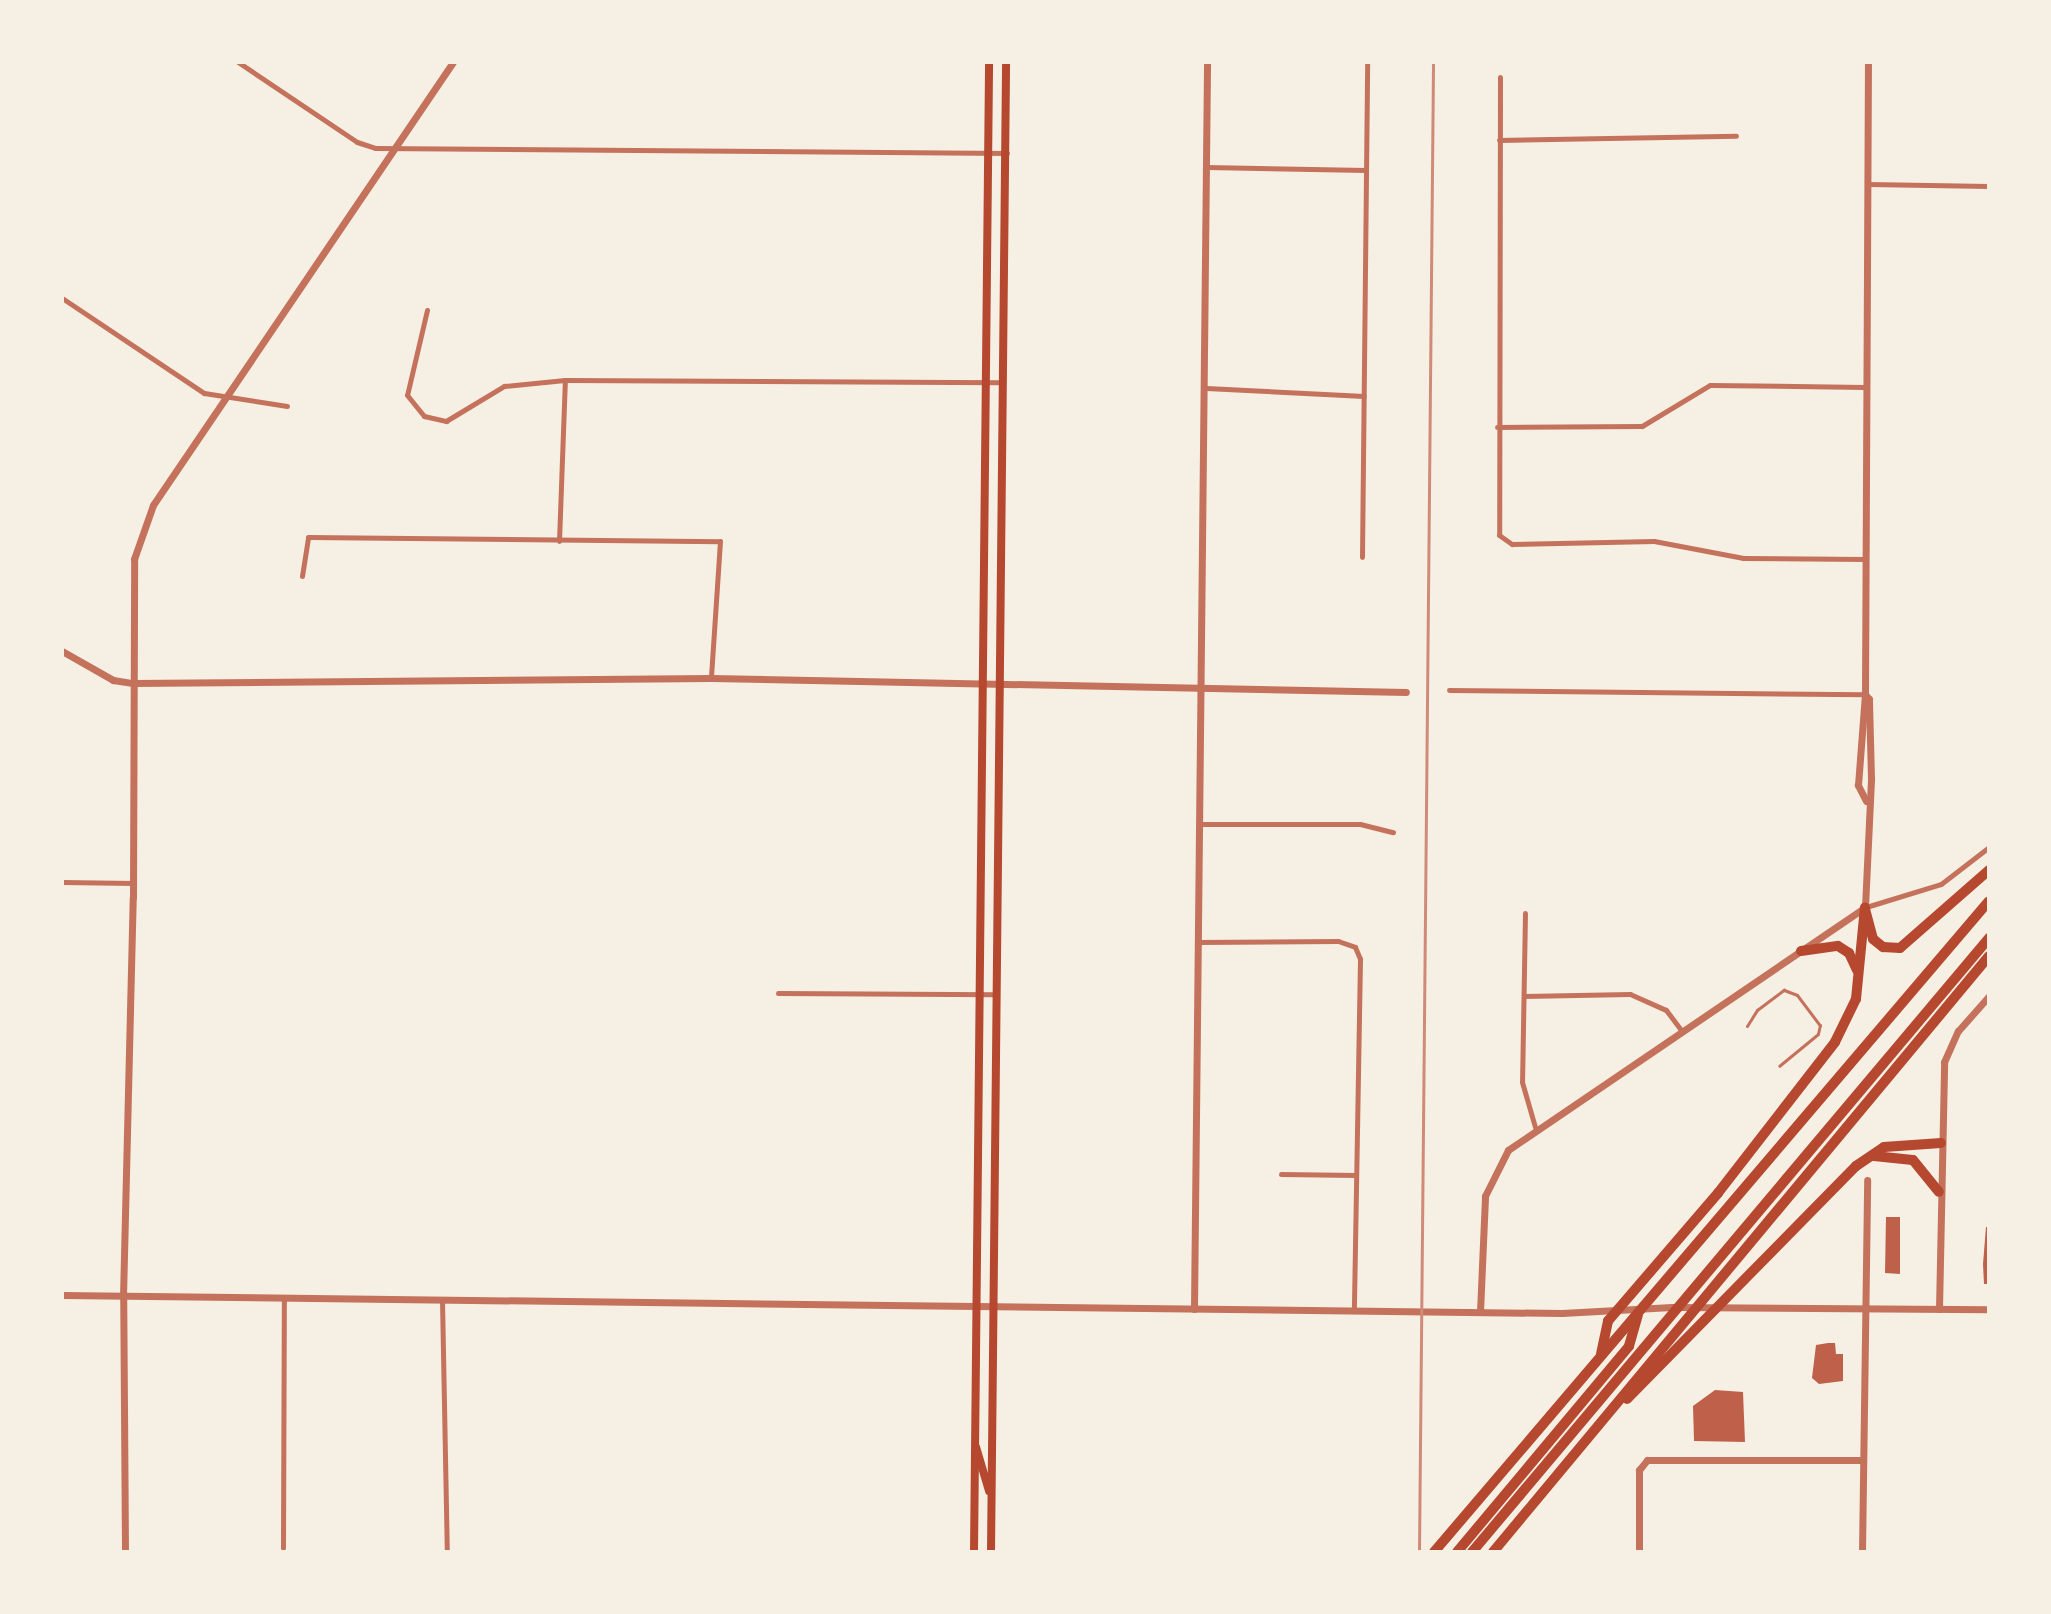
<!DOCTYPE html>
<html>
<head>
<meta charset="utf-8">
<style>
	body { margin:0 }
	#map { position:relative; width:2051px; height:1614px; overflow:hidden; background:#f6efe4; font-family:"Fira Sans Condensed",sans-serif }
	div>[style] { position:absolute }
	.building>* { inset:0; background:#bf614a }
	.service>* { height:3px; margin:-1.5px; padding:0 1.5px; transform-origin:1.5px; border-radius:1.5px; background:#c5725c }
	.minor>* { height:5px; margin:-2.5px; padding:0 2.5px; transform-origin:2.5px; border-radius:2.5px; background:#c5725c }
	.tertiary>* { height:7px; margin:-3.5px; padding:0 3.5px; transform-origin:3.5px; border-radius:3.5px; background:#c5725c }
	.secondary>* { height:8px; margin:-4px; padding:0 4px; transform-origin:4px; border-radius:4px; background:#b5482f }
	.motorway>* { height:10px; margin:-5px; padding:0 5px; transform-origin:5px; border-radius:5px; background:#b5482f }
	.rail>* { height:3px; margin:-1.5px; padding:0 1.5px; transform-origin:1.5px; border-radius:1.5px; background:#cf8b77 }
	span { translate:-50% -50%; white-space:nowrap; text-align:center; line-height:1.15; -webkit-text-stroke:8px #f6efe4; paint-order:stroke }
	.frame { position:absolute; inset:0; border:64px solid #f6efe4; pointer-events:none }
</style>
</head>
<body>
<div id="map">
	<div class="building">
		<div style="clip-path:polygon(1886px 1217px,1900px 1217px,1900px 1274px,1885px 1273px)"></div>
		<div style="clip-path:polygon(1986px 1227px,1989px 1227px,1989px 1284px,1984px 1284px,1983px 1264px)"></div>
		<div style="clip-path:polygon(1828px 1343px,1835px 1343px,1836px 1354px,1843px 1354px,1843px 1381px,1819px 1384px,1812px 1378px,1816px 1345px)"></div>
		<div style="clip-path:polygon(1715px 1390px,1743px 1392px,1745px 1442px,1694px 1441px,1693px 1406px)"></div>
	</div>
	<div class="service">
		<div style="left:1747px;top:1026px;width:19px;rotate:-58deg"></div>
		<div style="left:1757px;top:1010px;width:34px;rotate:-37deg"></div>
		<div style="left:1784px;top:990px;width:14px;rotate:21deg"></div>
		<div style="left:1797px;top:995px;width:38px;rotate:53deg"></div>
		<div style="left:1820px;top:1025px;width:9px;rotate:103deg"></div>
		<div style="left:1818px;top:1034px;width:50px;rotate:140.6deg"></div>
	</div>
	<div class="minor">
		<div style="left:238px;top:62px;width:143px;rotate:33.9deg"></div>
		<div style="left:357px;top:142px;width:19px;rotate:18deg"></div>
		<div style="left:375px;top:148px;width:632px;rotate:0.45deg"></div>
		<div style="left:1500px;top:77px;width:458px;rotate:90.1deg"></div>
		<div style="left:1499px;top:535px;width:16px;rotate:35deg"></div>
		<div style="left:1512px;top:544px;width:142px;rotate:-1.2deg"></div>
		<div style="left:1654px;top:541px;width:91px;rotate:10.8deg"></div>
		<div style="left:1743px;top:558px;width:122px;rotate:0.5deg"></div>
		<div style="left:1499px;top:140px;width:237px;rotate:-1deg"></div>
		<div style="left:1206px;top:167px;width:160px;rotate:1.1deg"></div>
		<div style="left:1868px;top:184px;width:121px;rotate:0.9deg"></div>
		<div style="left:62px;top:298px;width:171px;rotate:33.8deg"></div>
		<div style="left:204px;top:393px;width:84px;rotate:8.9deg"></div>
		<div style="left:427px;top:310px;width:87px;rotate:103.2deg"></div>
		<div style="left:407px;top:395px;width:27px;rotate:51deg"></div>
		<div style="left:424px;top:416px;width:23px;rotate:13deg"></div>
		<div style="left:446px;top:421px;width:68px;rotate:-31.1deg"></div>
		<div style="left:504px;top:386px;width:61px;rotate:-5.6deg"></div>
		<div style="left:565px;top:380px;width:437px;rotate:0.3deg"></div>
		<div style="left:1206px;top:388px;width:158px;rotate:2.9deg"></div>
		<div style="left:1497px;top:427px;width:145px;rotate:-0.4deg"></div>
		<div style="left:1642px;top:426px;width:79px;rotate:-31.1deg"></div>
		<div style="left:1710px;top:385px;width:154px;rotate:0.7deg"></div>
		<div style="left:559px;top:541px;width:161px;rotate:-87.9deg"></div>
		<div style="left:1362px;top:557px;width:495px;rotate:-89.4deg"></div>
		<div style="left:302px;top:576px;width:39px;rotate:-81deg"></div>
		<div style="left:308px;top:537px;width:412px;rotate:0.6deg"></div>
		<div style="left:720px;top:541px;width:137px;rotate:93.8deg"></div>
		<div style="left:1449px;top:690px;width:416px;rotate:0.6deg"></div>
		<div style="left:1199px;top:824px;width:161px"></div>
		<div style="left:1360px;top:824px;width:34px;rotate:14deg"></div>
		<div style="left:62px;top:882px;width:71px;rotate:0.8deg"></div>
		<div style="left:1866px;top:907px;width:78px;rotate:-17deg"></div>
		<div style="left:1941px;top:884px;width:61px;rotate:-37.6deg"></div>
		<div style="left:1525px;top:913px;width:169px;rotate:91deg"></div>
		<div style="left:1522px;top:1082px;width:47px;rotate:73.9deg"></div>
		<div style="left:1198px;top:942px;width:140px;rotate:-0.4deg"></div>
		<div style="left:1338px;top:941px;width:18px;rotate:19deg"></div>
		<div style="left:1355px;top:947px;width:13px;rotate:67deg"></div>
		<div style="left:1360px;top:959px;width:352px;rotate:91deg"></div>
		<div style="left:778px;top:993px;width:218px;rotate:0.3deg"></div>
		<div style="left:1524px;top:996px;width:106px;rotate:-1.1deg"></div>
		<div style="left:1630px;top:994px;width:39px;rotate:24deg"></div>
		<div style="left:1666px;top:1010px;width:25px;rotate:53deg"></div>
		<div style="left:1281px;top:1174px;width:75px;rotate:0.8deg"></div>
		<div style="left:442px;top:1300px;width:252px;rotate:88.9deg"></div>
		<div style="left:283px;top:1548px;width:248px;rotate:-89.8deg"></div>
	</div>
	<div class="tertiary">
		<div style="left:62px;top:651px;width:59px;rotate:29.6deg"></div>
		<div style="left:113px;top:680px;width:20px;rotate:9deg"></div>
		<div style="left:133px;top:683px;width:578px;rotate:-0.5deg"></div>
		<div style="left:711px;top:678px;width:695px;rotate:1.15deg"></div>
		<div style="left:1866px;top:801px;width:18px;rotate:-117deg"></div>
		<div style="left:1858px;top:785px;width:91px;rotate:-85.6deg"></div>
		<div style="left:1865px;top:694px;width:632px;rotate:-89.73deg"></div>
		<div style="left:62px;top:1295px;width:1500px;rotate:0.69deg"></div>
		<div style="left:1562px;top:1313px;width:110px;rotate:-3.1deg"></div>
		<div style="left:1672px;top:1307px;width:317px;rotate:0.4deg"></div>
		<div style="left:1194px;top:1309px;width:1247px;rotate:-89.4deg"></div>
		<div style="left:1939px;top:1309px;width:247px;rotate:-88.8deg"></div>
		<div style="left:1944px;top:1062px;width:34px;rotate:-66deg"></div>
		<div style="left:1958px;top:1031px;width:47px;rotate:-48.5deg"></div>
		<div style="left:1480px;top:1312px;width:116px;rotate:-87.5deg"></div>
		<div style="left:1485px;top:1196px;width:51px;rotate:-63.4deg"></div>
		<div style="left:1508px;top:1150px;width:432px;rotate:-34.2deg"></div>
		<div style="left:1865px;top:907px;width:129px;rotate:-87.3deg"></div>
		<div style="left:1871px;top:778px;width:79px;rotate:-91.5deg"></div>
		<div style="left:1869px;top:699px;width:6px;rotate:-129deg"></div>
		<div style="left:125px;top:1552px;width:255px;rotate:-90.4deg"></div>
		<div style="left:123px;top:1297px;width:400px;rotate:-88.6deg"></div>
		<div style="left:133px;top:897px;width:338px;rotate:-89.8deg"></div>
		<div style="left:134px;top:559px;width:57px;rotate:-70.6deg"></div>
		<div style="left:153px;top:505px;width:535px;rotate:-55.89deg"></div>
		<div style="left:1639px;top:1552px;width:82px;rotate:-90deg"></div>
		<div style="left:1639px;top:1470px;width:13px;rotate:-51deg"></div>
		<div style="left:1647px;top:1460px;width:216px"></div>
		<div style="left:1862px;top:1552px;width:372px;rotate:-89.2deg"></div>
	</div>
	<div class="secondary">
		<div style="left:976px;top:1447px;width:46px;rotate:73.5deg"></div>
		<div style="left:974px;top:1552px;width:1490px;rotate:-89.42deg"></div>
		<div style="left:991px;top:1552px;width:1490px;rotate:-89.42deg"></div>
	</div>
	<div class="motorway">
		<div style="left:1865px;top:909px;width:31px;rotate:75deg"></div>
		<div style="left:1873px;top:939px;width:13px;rotate:39deg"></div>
		<div style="left:1883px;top:947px;width:17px;rotate:3deg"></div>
		<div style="left:1900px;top:948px;width:118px;rotate:-41.2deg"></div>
		<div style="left:1801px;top:951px;width:37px;rotate:-8deg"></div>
		<div style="left:1838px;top:946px;width:13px;rotate:32deg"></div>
		<div style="left:1849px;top:953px;width:19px;rotate:65deg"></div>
		<div style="left:1874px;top:1156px;width:39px;rotate:6deg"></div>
		<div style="left:1913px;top:1160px;width:41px;rotate:50.9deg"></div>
		<div style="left:1601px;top:1354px;width:34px;rotate:-78deg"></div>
		<div style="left:1608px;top:1321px;width:169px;rotate:-49.3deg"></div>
		<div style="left:1718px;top:1193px;width:191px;rotate:-52.2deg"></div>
		<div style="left:1835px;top:1042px;width:48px;rotate:-64deg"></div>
		<div style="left:1856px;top:999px;width:92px;rotate:-84.4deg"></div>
		<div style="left:1627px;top:1399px;width:327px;rotate:-45.5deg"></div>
		<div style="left:1856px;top:1166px;width:34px;rotate:-34deg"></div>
		<div style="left:1884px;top:1147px;width:57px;rotate:-4deg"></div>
		<div style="left:1434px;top:1552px;width:855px;rotate:-49.55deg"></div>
		<div style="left:1457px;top:1552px;width:268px;rotate:-50.1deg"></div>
		<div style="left:1629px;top:1346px;width:32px;rotate:-74deg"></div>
		<div style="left:1472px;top:1552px;width:803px;rotate:-49.9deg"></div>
		<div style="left:1493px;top:1552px;width:775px;rotate:-50.23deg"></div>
	</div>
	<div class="rail">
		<div style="left:1419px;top:1552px;width:1490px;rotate:-89.46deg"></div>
	</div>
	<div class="frame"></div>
</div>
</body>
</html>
